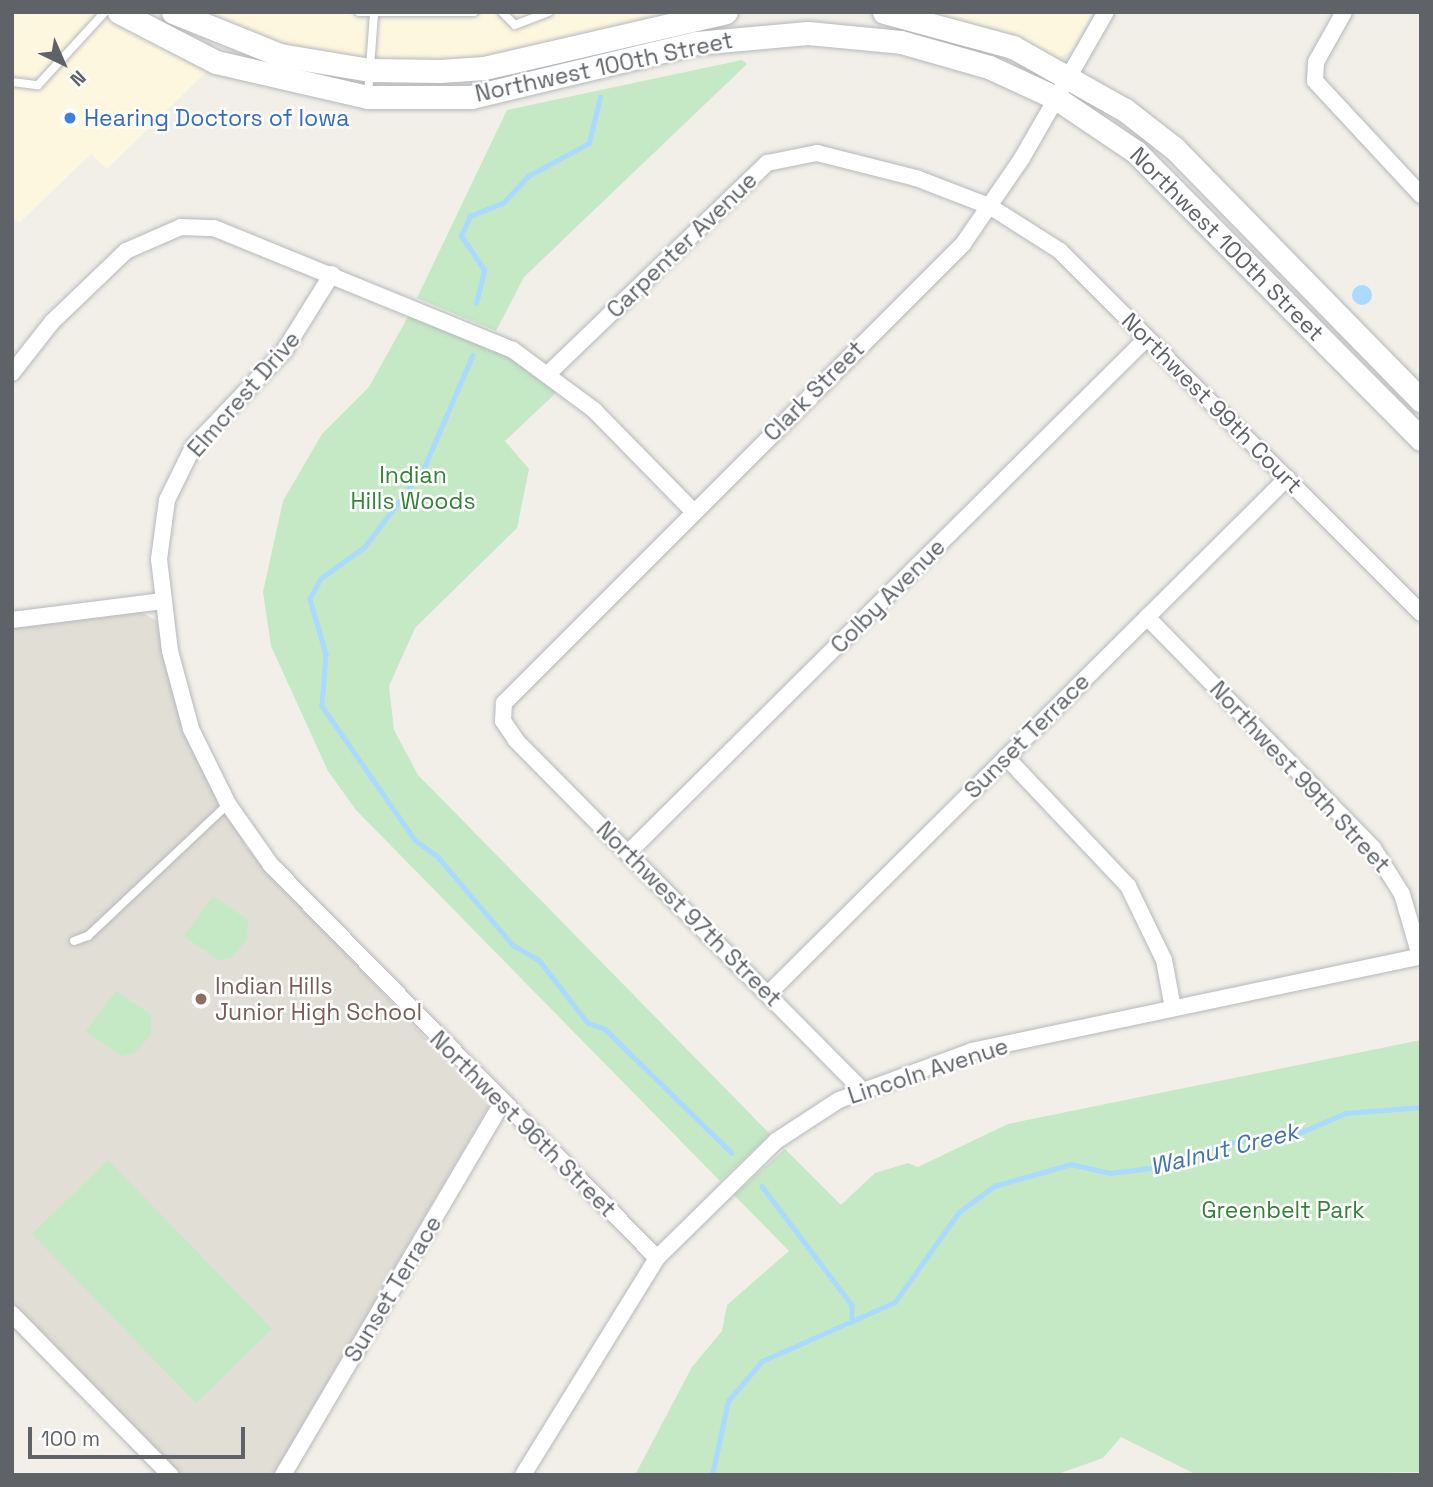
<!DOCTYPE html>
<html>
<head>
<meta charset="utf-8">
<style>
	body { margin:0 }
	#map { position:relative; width:1433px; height:1487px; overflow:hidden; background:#f1efe8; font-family:"Space Grotesk",sans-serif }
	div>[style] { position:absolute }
	.commercial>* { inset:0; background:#fef7e0 }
	.education>* { inset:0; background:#e1ded6 }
	.green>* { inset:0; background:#c5e8c5 }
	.water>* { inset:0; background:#aadaff }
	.round { border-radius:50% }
	.stream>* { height:4.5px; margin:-2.25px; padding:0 2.25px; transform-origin:2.25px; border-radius:2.25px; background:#aadaff }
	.roads { filter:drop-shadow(0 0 2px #b5b8bc) drop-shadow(0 0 2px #b5b8bc) }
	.service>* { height:8px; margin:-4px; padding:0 4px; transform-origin:4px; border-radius:4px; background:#fff }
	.minor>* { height:16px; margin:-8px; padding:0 8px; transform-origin:8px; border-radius:8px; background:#fff }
	.secondary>* { height:23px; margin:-11.5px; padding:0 11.5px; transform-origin:11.5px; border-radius:11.5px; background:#fff }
	.dots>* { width:19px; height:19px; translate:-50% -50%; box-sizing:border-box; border:4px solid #fff; border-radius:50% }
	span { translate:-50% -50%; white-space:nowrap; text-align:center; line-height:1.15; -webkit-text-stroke:5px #fff; paint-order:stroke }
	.street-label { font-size:23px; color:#5f6368 }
	.shop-label { font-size:23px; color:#366cbe }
	.left { translate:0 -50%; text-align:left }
	.park-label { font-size:23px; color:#348238 }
	.education-label { font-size:23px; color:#785e54 }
	.water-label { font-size:24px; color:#4174aa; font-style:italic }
	.frame { position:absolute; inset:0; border:14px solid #5f6368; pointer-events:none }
	.north { position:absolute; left:28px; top:28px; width:70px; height:70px; -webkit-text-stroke:5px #fff; paint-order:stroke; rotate:136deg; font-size:19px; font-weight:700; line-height:28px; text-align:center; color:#5f6368 }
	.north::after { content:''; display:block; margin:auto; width:24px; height:32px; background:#5f6368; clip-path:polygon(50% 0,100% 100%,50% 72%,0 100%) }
	.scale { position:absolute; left:28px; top:1427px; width:217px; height:32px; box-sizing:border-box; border:4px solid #5f6368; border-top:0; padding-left:9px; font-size:21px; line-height:24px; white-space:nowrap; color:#5f6368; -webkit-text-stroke:5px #fff; paint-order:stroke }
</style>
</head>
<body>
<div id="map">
	<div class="commercial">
		<div style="clip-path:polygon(12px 12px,103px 12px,209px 69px,107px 169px,91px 154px,19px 223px,12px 216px)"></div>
		<div style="clip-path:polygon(191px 12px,686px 12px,481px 59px,437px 62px,336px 58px,282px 47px)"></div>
		<div style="clip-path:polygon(927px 12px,1093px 12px,1072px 50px,1058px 58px)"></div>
	</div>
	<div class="education">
		<div style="clip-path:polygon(141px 612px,157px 621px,186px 737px,247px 848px,489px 1106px,273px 1475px,182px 1475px,12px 1302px,12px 628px)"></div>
	</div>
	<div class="green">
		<div style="clip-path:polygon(742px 60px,747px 64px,524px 277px,496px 331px,417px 298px,507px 110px)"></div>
		<div style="clip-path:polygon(410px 313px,502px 353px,559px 390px,505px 441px,529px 469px,517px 528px,415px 628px,389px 686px,394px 730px,418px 775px,770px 1134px,720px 1181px,356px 810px,328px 771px,271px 646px,263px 592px,283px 501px,322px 434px,369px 387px)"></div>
		<div style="clip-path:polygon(213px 896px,248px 920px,247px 940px,231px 958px,218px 960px,184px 936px)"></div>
		<div style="clip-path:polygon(116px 991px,151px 1015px,151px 1035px,134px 1053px,121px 1056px,86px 1031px)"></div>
		<div style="clip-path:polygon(1421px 1040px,1421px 1472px,1197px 1475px,1121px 1437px,1103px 1458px,1055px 1475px,635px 1475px,692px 1367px,722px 1331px,727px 1305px,789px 1251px,734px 1195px,785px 1149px,841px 1205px,875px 1173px,908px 1163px,918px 1167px,1008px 1124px)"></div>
		<div style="clip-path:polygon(108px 1160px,272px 1329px,196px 1403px,32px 1234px)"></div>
	</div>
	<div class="water">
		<div class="round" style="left:1352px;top:285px;width:20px;height:20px"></div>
	</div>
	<div class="stream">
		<div style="left:476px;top:303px;width:34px;rotate:-76deg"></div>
		<div style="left:484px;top:270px;width:41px;rotate:-124.1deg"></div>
		<div style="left:461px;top:236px;width:22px;rotate:-66deg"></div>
		<div style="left:470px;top:216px;width:35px;rotate:-22deg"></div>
		<div style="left:503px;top:203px;width:37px;rotate:-47deg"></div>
		<div style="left:528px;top:176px;width:69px;rotate:-28.4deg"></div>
		<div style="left:589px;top:143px;width:47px;rotate:-76.6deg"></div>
		<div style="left:473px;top:355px;width:124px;rotate:113.3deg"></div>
		<div style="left:424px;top:469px;width:98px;rotate:127.1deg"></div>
		<div style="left:365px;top:547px;width:54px;rotate:144deg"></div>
		<div style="left:321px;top:579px;width:23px;rotate:119deg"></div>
		<div style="left:310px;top:599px;width:57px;rotate:73.8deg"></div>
		<div style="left:326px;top:654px;width:52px;rotate:94.4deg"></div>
		<div style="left:322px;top:706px;width:163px;rotate:55.2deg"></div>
		<div style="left:415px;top:840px;width:29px;rotate:36deg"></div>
		<div style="left:438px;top:857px;width:116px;rotate:49.6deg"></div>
		<div style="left:513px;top:945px;width:30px;rotate:30deg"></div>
		<div style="left:539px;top:960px;width:80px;rotate:52.1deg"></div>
		<div style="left:588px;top:1023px;width:18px;rotate:19deg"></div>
		<div style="left:605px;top:1029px;width:177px;rotate:44.3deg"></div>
		<div style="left:762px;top:1186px;width:149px;rotate:52.9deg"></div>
		<div style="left:852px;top:1305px;width:17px;rotate:90deg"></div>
		<div style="left:712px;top:1475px;width:76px;rotate:-77.8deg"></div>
		<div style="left:728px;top:1401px;width:52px;rotate:-49.6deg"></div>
		<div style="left:762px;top:1361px;width:145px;rotate:-23.9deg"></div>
		<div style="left:895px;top:1302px;width:110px;rotate:-54.6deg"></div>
		<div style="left:959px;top:1212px;width:44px;rotate:-36.6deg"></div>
		<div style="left:994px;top:1186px;width:80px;rotate:-15.9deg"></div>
		<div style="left:1071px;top:1164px;width:40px;rotate:13deg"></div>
		<div style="left:1110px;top:1173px;width:49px;rotate:-7deg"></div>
		<div style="left:1159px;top:1167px;width:71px;rotate:-19.7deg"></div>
		<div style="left:1226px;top:1143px;width:66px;rotate:-6.1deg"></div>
		<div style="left:1292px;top:1136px;width:59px;rotate:-23.1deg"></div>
		<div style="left:1346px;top:1113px;width:75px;rotate:-4.6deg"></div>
	</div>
	<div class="roads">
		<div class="service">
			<div style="left:359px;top:12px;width:115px"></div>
			<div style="left:502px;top:12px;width:18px;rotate:45deg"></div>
			<div style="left:515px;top:25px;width:36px;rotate:-21deg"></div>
			<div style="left:12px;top:82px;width:26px;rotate:7deg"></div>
			<div style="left:38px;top:85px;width:99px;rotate:-47.5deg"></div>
			<div style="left:368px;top:95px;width:81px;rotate:-85.8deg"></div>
			<div style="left:74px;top:941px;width:15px;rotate:-20deg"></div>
			<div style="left:88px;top:936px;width:192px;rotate:-43.3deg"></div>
		</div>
		<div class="minor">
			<div style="left:1344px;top:12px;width:57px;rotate:119.2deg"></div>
			<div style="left:1316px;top:62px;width:19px;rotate:93deg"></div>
			<div style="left:1315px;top:81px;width:156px;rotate:47.1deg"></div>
			<div style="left:332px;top:274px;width:91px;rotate:121.9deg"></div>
			<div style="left:284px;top:351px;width:132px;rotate:133.5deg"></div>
			<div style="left:193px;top:447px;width:59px;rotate:116.1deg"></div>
			<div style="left:167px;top:500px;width:60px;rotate:97.7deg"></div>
			<div style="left:159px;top:559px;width:93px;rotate:83.2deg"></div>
			<div style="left:170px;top:651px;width:81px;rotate:74.9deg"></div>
			<div style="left:191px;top:729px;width:84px;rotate:63.7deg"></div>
			<div style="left:228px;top:804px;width:75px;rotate:54.8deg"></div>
			<div style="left:271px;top:865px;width:551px;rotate:45.51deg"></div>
			<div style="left:12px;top:373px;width:65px;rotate:-51.9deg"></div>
			<div style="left:52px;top:322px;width:103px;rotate:-43.8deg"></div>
			<div style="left:126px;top:251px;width:60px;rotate:-23.6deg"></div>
			<div style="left:181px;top:227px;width:33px;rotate:2deg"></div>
			<div style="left:214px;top:228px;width:323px;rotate:22.2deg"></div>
			<div style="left:513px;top:350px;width:101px;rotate:36.5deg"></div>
			<div style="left:594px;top:410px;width:141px;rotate:45.6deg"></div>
			<div style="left:549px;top:373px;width:303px;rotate:-43.9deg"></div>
			<div style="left:767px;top:163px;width:51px;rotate:-11.3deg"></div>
			<div style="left:817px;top:153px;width:102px;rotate:14.2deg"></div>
			<div style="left:916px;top:178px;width:80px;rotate:21.1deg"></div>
			<div style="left:991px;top:207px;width:82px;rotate:32.5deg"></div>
			<div style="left:1060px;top:251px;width:511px;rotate:45.08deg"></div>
			<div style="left:1147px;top:617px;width:323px;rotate:45.6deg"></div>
			<div style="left:1373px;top:848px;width:54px;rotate:57.8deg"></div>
			<div style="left:1402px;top:894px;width:65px;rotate:73.8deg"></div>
			<div style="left:12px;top:620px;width:152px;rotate:-7.2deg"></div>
			<div style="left:1006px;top:757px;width:178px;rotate:46.6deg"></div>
			<div style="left:1128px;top:886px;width:82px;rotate:64.1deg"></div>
			<div style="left:1164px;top:960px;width:49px;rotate:79.4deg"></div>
			<div style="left:628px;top:853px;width:731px;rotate:-44.78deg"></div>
			<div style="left:768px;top:994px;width:732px;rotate:-44.83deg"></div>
			<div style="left:861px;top:1089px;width:491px;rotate:-134.7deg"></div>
			<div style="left:516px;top:740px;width:23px;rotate:-124deg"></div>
			<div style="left:503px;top:721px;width:18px;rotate:-87deg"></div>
			<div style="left:504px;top:703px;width:649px;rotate:-45deg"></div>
			<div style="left:963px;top:244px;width:104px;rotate:-55.5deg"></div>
			<div style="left:1022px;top:158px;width:168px;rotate:-60.1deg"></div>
			<div style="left:12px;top:1314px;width:226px;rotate:45.5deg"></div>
			<div style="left:283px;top:1475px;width:432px;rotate:-59.5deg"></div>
			<div style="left:523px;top:1475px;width:255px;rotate:-58.3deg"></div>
			<div style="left:657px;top:1258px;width:167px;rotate:-44.5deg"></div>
			<div style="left:776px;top:1141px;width:75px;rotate:-33.1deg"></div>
			<div style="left:839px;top:1100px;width:142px;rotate:-20.2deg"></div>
			<div style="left:972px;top:1051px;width:459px;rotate:-11.9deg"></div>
		</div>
		<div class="secondary">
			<div style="left:119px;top:12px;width:109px;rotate:27.3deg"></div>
			<div style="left:216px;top:62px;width:156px;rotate:13deg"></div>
			<div style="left:368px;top:97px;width:103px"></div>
			<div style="left:471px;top:97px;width:231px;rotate:-13.5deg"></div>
			<div style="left:696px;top:43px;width:112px;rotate:-5.1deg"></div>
			<div style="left:808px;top:33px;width:93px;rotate:5.5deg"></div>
			<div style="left:901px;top:42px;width:91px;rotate:15.9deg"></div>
			<div style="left:989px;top:67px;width:74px;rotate:24.8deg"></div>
			<div style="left:1056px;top:98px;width:97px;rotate:34deg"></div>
			<div style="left:1136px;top:152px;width:404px;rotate:45.2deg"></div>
			<div style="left:173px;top:12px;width:115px;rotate:21.9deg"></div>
			<div style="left:280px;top:55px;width:91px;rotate:9.5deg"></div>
			<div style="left:370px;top:70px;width:70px;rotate:0.8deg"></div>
			<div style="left:440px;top:71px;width:44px;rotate:-3.9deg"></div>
			<div style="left:484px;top:68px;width:248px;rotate:-13deg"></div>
			<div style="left:884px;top:12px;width:134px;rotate:15.2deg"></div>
			<div style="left:1013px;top:47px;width:129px;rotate:29.4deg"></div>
			<div style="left:1125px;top:110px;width:62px;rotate:37.8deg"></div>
			<div style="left:1174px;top:148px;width:353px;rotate:45.6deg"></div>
		</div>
	</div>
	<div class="dots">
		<div style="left:70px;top:118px;background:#3f7fe0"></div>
		<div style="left:201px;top:999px;background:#8d6e63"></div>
	</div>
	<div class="street-label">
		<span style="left:604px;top:67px;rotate:-12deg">Northwest 100th Street</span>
		<span style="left:1227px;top:244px;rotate:45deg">Northwest 100th Street</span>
		<span style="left:682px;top:245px;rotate:-44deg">Carpenter Avenue</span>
		<span style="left:814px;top:391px;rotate:-45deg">Clark Street</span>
		<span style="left:244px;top:394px;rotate:-49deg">Elmcrest Drive</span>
		<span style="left:1212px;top:403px;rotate:45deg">Northwest 99th Court</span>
		<span style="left:888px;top:596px;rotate:-45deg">Colby Avenue</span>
		<span style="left:1027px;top:736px;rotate:-45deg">Sunset Terrace</span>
		<span style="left:1300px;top:777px;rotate:47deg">Northwest 99th Street</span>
		<span style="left:689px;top:914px;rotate:45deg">Northwest 97th Street</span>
		<span style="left:928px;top:1071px;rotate:-18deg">Lincoln Avenue</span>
		<span style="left:523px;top:1124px;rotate:45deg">Northwest 96th Street</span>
		<span style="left:393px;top:1289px;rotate:-59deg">Sunset Terrace</span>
	</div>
	<div class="shop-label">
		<span class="left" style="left:84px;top:118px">Hearing Doctors of Iowa</span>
	</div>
	<div class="park-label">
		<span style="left:413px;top:488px">Indian<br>Hills Woods</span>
		<span style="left:1283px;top:1210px">Greenbelt Park</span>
	</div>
	<div class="education-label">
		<span class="left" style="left:215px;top:999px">Indian Hills<br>Junior High School</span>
	</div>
	<div class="water-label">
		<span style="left:1224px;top:1149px;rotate:-14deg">Walnut Creek</span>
	</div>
	<div class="frame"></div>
	<div class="north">N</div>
	<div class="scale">100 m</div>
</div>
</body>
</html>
